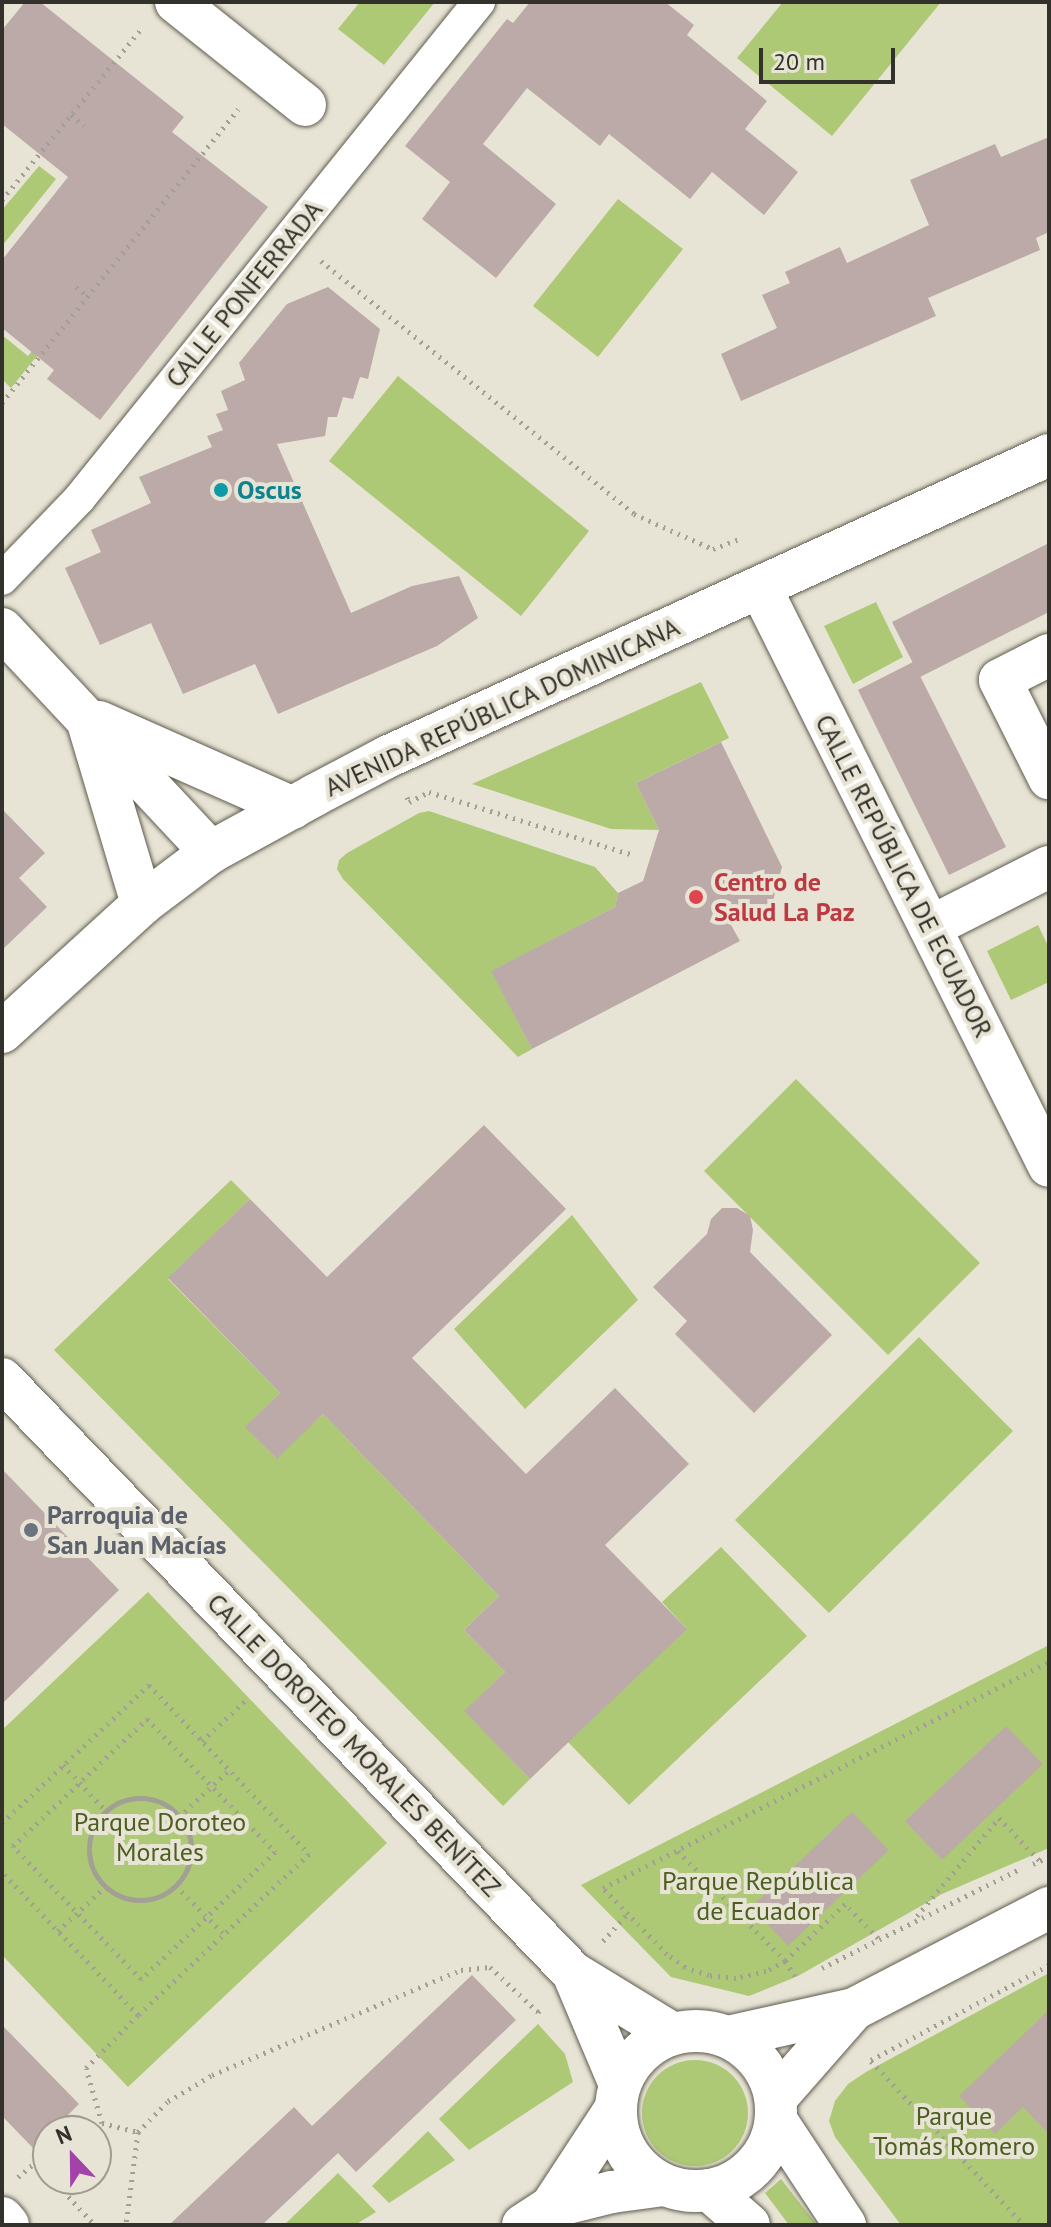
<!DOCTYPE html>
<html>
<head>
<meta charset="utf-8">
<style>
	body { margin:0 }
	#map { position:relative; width:1051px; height:2227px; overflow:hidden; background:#e8e4d5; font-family:"PT Sans",sans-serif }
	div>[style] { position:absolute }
	.green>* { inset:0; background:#adc976 }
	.round { border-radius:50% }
	.building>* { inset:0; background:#bbaaa8 }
	.path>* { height:5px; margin-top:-2.5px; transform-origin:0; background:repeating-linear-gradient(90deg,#a29f94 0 2px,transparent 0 8px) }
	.path>.ring { margin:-2.5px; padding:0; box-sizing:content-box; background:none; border:5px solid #a29f94; border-radius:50% }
	.roads { filter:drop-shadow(0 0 2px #5f5c4f) drop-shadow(0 0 2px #5f5c4f) }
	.pedestrian>* { height:32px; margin:-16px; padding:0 16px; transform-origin:16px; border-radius:16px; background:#fff }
	.minor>* { height:42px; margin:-21px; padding:0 21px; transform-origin:21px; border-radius:21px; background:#fff }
	.minor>.ring { margin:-21px; padding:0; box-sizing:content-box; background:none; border:42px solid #fff; border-radius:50% }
	.dots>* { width:22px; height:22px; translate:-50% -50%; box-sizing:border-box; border:4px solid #e8e4d5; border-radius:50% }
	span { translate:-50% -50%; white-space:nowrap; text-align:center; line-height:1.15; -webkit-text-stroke:8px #e8e4d5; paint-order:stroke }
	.street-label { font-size:26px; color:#32312b }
	.culture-label { font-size:26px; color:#0d838f; font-weight:700 }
	.left { translate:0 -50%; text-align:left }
	.health-label { font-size:26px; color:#be3a42; font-weight:700 }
	.worship-label { font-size:26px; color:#5b616d; font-weight:700 }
	.park-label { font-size:26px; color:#4c5e20 }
	.frame { position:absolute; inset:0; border:4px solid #32312b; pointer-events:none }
	.north { position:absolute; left:32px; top:2115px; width:80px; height:80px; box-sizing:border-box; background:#e8e4d5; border:2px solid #9f9c91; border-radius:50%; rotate:338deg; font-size:22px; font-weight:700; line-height:32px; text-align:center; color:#32312b }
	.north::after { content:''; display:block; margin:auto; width:28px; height:36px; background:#a242aa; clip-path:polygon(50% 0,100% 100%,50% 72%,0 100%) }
	.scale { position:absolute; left:759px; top:48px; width:136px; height:36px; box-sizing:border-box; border:4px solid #32312b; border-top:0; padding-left:10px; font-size:24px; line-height:28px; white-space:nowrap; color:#32312b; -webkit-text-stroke:6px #e8e4d5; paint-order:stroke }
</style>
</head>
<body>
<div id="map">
	<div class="green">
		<div style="clip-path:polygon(360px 2px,435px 2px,384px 65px,338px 29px)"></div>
		<div style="clip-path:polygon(783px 2px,941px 2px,832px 136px,737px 58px)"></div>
		<div style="clip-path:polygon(39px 166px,56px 179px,2px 246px,2px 210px)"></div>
		<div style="clip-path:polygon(618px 199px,683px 249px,598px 357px,533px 306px)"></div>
		<div style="clip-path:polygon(72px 300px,78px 305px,11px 388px,2px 379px,2px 335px,28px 356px)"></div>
		<div style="clip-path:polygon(398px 376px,589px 531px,521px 616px,329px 461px)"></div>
		<div style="clip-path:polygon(876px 602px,903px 657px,853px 684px,824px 626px)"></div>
		<div style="clip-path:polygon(701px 682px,729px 738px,636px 783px,659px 830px,611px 829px,472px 784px)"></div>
		<div style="clip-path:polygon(429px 811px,595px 867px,618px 893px,615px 907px,492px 971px,532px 1049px,518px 1057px,343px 879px,337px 869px,339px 860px,347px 853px,419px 813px)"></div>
		<div style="clip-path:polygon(1038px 925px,1049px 948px,1049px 982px,1011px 1000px,987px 951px)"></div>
		<div style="clip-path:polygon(796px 1079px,980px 1263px,888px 1355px,704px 1171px)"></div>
		<div style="clip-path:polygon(231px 1180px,250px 1199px,168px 1279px,280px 1393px,246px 1427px,276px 1458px,323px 1414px,499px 1596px,464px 1630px,505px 1672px,465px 1711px,530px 1779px,503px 1806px,54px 1350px)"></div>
		<div style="clip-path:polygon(572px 1215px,638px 1300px,525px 1409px,454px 1329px)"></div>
		<div style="clip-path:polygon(919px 1337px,1013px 1431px,829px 1613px,735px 1520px)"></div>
		<div style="clip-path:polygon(721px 1547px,807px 1636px,629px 1805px,568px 1742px,686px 1628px,662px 1602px)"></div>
		<div style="clip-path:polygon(148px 1592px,387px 1843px,128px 2087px,2px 1955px,2px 1730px)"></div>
		<div style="clip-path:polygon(1049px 1645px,1049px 1848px,942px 1894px,798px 1976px,749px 1996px,671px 1977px,581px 1885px)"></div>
		<div style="clip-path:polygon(1049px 1973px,1049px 2225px,901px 2225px,835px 2137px,829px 2121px,835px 2101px,848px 2084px,866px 2072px)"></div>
		<div style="clip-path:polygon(538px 2024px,565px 2054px,573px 2082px,469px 2150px,439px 2119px)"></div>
		<div class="round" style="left:642px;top:2060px;width:106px;height:106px"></div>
		<div style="clip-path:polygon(428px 2131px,455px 2160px,389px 2203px,372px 2186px)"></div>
		<div style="clip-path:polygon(338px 2173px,376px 2212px,355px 2225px,284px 2225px)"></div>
		<div style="clip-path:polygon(781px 2179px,817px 2225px,789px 2225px,765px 2193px)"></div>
	</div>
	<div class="building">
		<div style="clip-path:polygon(25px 2px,40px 2px,184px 117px,172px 132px,268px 207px,100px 420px,47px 379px,54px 370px,2px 328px,2px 260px,68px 177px,2px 124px,2px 30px)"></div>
		<div style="clip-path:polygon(530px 2px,665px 2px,694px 25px,687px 35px,767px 101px,745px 129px,798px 172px,764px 215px,712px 172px,690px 199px,609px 134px,600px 146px,527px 88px,483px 144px,556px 204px,496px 278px,422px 219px,450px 182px,405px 146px,507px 19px,513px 23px)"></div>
		<div style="clip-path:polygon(1049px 137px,1049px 232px,1036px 238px,1040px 250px,928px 298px,936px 316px,741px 401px,721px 354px,777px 328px,762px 295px,790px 283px,785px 272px,840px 247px,847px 263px,929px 225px,910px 180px,995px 144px,1001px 157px)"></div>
		<div style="clip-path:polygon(328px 287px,380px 329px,368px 379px,360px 377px,353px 399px,343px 397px,337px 417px,328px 417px,325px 436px,277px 444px,351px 613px,412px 586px,459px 576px,478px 618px,437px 646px,278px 714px,255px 664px,183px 694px,151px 623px,100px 645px,65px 568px,101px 552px,91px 530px,151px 503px,139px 477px,212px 447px,207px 436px,223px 430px,216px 414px,228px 410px,221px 391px,245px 380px,239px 363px,287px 304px)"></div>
		<div style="clip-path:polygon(1049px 543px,1049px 612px,920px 677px,892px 622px)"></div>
		<div style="clip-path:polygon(913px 662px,1006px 847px,949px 875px,858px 690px)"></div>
		<div style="clip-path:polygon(721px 742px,782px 867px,773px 901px,730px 923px,740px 941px,532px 1049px,491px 971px,615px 907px,618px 893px,643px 881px,659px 830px,636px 783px)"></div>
		<div style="clip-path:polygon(2px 809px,45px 853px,19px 878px,47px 907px,2px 950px)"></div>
		<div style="clip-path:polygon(484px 1125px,566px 1209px,412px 1358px,526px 1474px,615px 1388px,689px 1464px,605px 1545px,687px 1629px,530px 1779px,464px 1711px,505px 1672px,464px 1630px,499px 1596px,323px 1414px,277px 1459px,245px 1427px,280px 1393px,168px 1278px,250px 1199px,327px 1277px)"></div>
		<div style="clip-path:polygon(722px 1208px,737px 1208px,750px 1216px,753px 1230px,750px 1252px,832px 1335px,754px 1413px,675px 1334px,687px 1321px,653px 1287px,707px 1234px,711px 1219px)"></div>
		<div style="clip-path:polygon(2px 1469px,119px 1590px,2px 1704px)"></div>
		<div style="clip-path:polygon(1006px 1726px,1043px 1764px,942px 1860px,905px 1821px)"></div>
		<div style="clip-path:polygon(852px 1812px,889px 1850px,788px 1946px,751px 1907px)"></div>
		<div style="clip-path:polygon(472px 1975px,516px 2020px,356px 2172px,338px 2153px,262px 2225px,169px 2225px,294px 2107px,312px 2126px)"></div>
		<div style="clip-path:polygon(1049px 2010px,1049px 2134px,1023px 2107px,995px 2134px,959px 2096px)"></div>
		<div style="clip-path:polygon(2px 2025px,79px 2104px,34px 2149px,2px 2116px)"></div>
	</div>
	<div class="path">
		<div style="left:71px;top:115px;width:17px;rotate:40deg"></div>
		<div style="left:2px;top:200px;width:222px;rotate:-50.9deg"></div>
		<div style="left:321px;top:261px;width:402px;rotate:38.9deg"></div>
		<div style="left:634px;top:514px;width:86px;rotate:23.9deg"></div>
		<div style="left:713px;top:549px;width:30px;rotate:-21deg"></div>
		<div style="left:76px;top:287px;width:16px;rotate:38deg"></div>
		<div style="left:2px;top:403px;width:377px;rotate:-51.2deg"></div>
		<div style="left:407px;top:797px;width:5px;rotate:68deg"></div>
		<div style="left:409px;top:802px;width:22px;rotate:-27deg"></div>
		<div style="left:429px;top:792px;width:211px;rotate:17.1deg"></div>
		<div style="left:147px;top:1719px;width:185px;rotate:46.1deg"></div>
		<div style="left:275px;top:1852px;width:185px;rotate:136.5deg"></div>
		<div style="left:141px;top:1979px;width:185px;rotate:-133.9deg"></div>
		<div style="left:13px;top:1846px;width:185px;rotate:-43.5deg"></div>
		<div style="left:202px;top:1741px;width:63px;rotate:-43.1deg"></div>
		<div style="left:63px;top:1765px;width:63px;rotate:46.9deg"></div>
		<div class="ring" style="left:89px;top:1798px;width:97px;height:97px"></div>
		<div style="left:179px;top:1817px;width:69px;rotate:-43.2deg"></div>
		<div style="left:2px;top:1823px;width:202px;rotate:-43.2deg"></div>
		<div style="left:149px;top:1685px;width:233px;rotate:46.6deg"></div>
		<div style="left:309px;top:1854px;width:235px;rotate:136.7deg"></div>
		<div style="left:138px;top:2015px;width:197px;rotate:-133.6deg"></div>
		<div style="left:678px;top:1851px;width:153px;rotate:45.8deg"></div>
		<div style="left:785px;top:1961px;width:22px;rotate:56deg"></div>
		<div style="left:1033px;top:1864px;width:17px;rotate:-24deg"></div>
		<div style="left:176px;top:1886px;width:68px;rotate:45deg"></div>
		<div style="left:917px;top:1916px;width:128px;rotate:-50.1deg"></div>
		<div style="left:999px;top:1818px;width:59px;rotate:46.4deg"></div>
		<div style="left:58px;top:1931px;width:66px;rotate:-43.2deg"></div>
		<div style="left:878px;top:1938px;width:47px;rotate:-134.1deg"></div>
		<div style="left:845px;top:1904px;width:83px;rotate:136.5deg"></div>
		<div style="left:785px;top:1961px;width:21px;rotate:152deg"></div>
		<div style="left:766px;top:1971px;width:31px;rotate:167deg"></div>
		<div style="left:736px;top:1978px;width:27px;rotate:-174deg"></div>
		<div style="left:709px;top:1975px;width:25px;rotate:-162deg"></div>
		<div style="left:685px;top:1967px;width:22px;rotate:-144deg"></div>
		<div style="left:667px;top:1954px;width:92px;rotate:-134.1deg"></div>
		<div style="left:603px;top:1888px;width:500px;rotate:-26.9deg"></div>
		<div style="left:603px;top:1941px;width:38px;rotate:-48deg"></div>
		<div style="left:822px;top:1968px;width:221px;rotate:-26.6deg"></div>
		<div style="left:871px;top:2060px;width:202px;rotate:-28.1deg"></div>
		<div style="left:871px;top:2061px;width:224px;rotate:47deg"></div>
		<div style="left:102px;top:2123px;width:37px;rotate:14deg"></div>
		<div style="left:138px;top:2132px;width:94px;rotate:97.4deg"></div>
		<div style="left:88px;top:2131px;width:16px;rotate:-30deg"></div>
		<div style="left:102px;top:2123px;width:57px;rotate:-106.2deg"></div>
		<div style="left:86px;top:2068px;width:74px;rotate:-45.5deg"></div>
		<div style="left:138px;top:2132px;width:43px;rotate:-45.9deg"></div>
		<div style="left:168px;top:2101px;width:51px;rotate:-30.6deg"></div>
		<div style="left:212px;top:2075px;width:270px;rotate:-22.9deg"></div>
		<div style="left:461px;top:1970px;width:29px;rotate:-6deg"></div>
		<div style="left:490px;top:1967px;width:66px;rotate:43.2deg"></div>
		<div style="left:538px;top:2012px;width:3px;rotate:-45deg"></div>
		<div style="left:35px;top:2161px;width:19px;rotate:47deg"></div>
		<div style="left:18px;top:2177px;width:39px;rotate:-40deg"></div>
		<div style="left:52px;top:2179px;width:63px;rotate:46.9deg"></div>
	</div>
	<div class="roads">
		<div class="pedestrian">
			<div style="left:2px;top:579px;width:111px;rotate:-46.1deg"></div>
			<div style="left:79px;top:499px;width:638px;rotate:-51.17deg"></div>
		</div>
		<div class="minor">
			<div style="left:176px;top:2px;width:165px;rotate:38.6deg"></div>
			<div style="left:760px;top:587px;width:647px;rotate:63.47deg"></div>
			<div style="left:2px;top:629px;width:306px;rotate:46.9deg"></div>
			<div style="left:1049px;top:655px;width:55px;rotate:153deg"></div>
			<div style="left:1000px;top:680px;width:110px;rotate:63.4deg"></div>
			<div style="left:99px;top:722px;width:212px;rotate:23.9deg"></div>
			<div style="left:89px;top:726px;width:186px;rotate:73.4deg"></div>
			<div style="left:930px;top:927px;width:133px;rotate:-26.8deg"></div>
			<div style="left:2px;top:1032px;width:190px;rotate:-42.4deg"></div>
			<div style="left:142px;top:904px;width:86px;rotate:-37deg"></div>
			<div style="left:211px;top:852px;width:119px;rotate:-28.7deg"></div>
			<div style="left:315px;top:795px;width:81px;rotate:-27.8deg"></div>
			<div style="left:387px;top:757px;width:728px;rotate:-24.52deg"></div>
			<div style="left:2px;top:1379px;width:824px;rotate:46.13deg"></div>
			<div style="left:573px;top:1973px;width:117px;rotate:31.4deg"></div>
			<div style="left:573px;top:1973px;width:121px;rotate:67.1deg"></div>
			<div class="ring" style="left:616px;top:2031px;width:118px;height:118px"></div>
			<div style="left:728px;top:2037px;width:129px;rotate:-12.5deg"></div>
			<div style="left:854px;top:2009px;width:220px;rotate:-27.4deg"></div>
			<div style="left:776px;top:2098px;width:118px;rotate:-48.8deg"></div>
			<div style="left:776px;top:2120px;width:126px;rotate:56.7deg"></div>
			<div style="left:709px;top:2190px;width:53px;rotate:41.2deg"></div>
			<div style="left:551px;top:2207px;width:118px;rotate:-56.7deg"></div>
			<div style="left:2px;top:2218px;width:9px;rotate:49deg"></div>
			<div style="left:523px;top:2225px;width:33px;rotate:-33deg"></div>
			<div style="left:551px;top:2207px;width:63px;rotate:-13.8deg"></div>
			<div style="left:612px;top:2192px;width:52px;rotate:-7.7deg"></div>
		</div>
	</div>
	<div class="dots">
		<div style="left:221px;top:490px;background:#0f9aa8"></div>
		<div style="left:696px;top:897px;background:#e0444e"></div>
		<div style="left:31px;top:1530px;background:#6b7280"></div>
	</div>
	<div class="street-label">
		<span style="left:244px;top:294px;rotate:-51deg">CALLE PONFERRADA</span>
		<span style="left:502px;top:707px;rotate:-25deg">AVENIDA REPÚBLICA DOMINICANA</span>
		<span style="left:904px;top:876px;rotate:63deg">CALLE REPÚBLICA DE ECUADOR</span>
		<span style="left:354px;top:1745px;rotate:46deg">CALLE DOROTEO MORALES BENÍTEZ</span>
	</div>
	<div class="culture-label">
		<span class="left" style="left:237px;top:490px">Oscus</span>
	</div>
	<div class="health-label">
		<span class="left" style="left:714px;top:897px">Centro de<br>Salud La Paz</span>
	</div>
	<div class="worship-label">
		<span class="left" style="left:47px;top:1530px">Parroquia de<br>San Juan Macías</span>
	</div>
	<div class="park-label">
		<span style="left:160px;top:1837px">Parque Doroteo<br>Morales</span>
		<span style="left:758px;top:1896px">Parque República<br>de Ecuador</span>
		<span style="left:954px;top:2131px">Parque<br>Tomás Romero</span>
	</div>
	<div class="frame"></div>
	<div class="north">N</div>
	<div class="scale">20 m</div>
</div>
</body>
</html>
